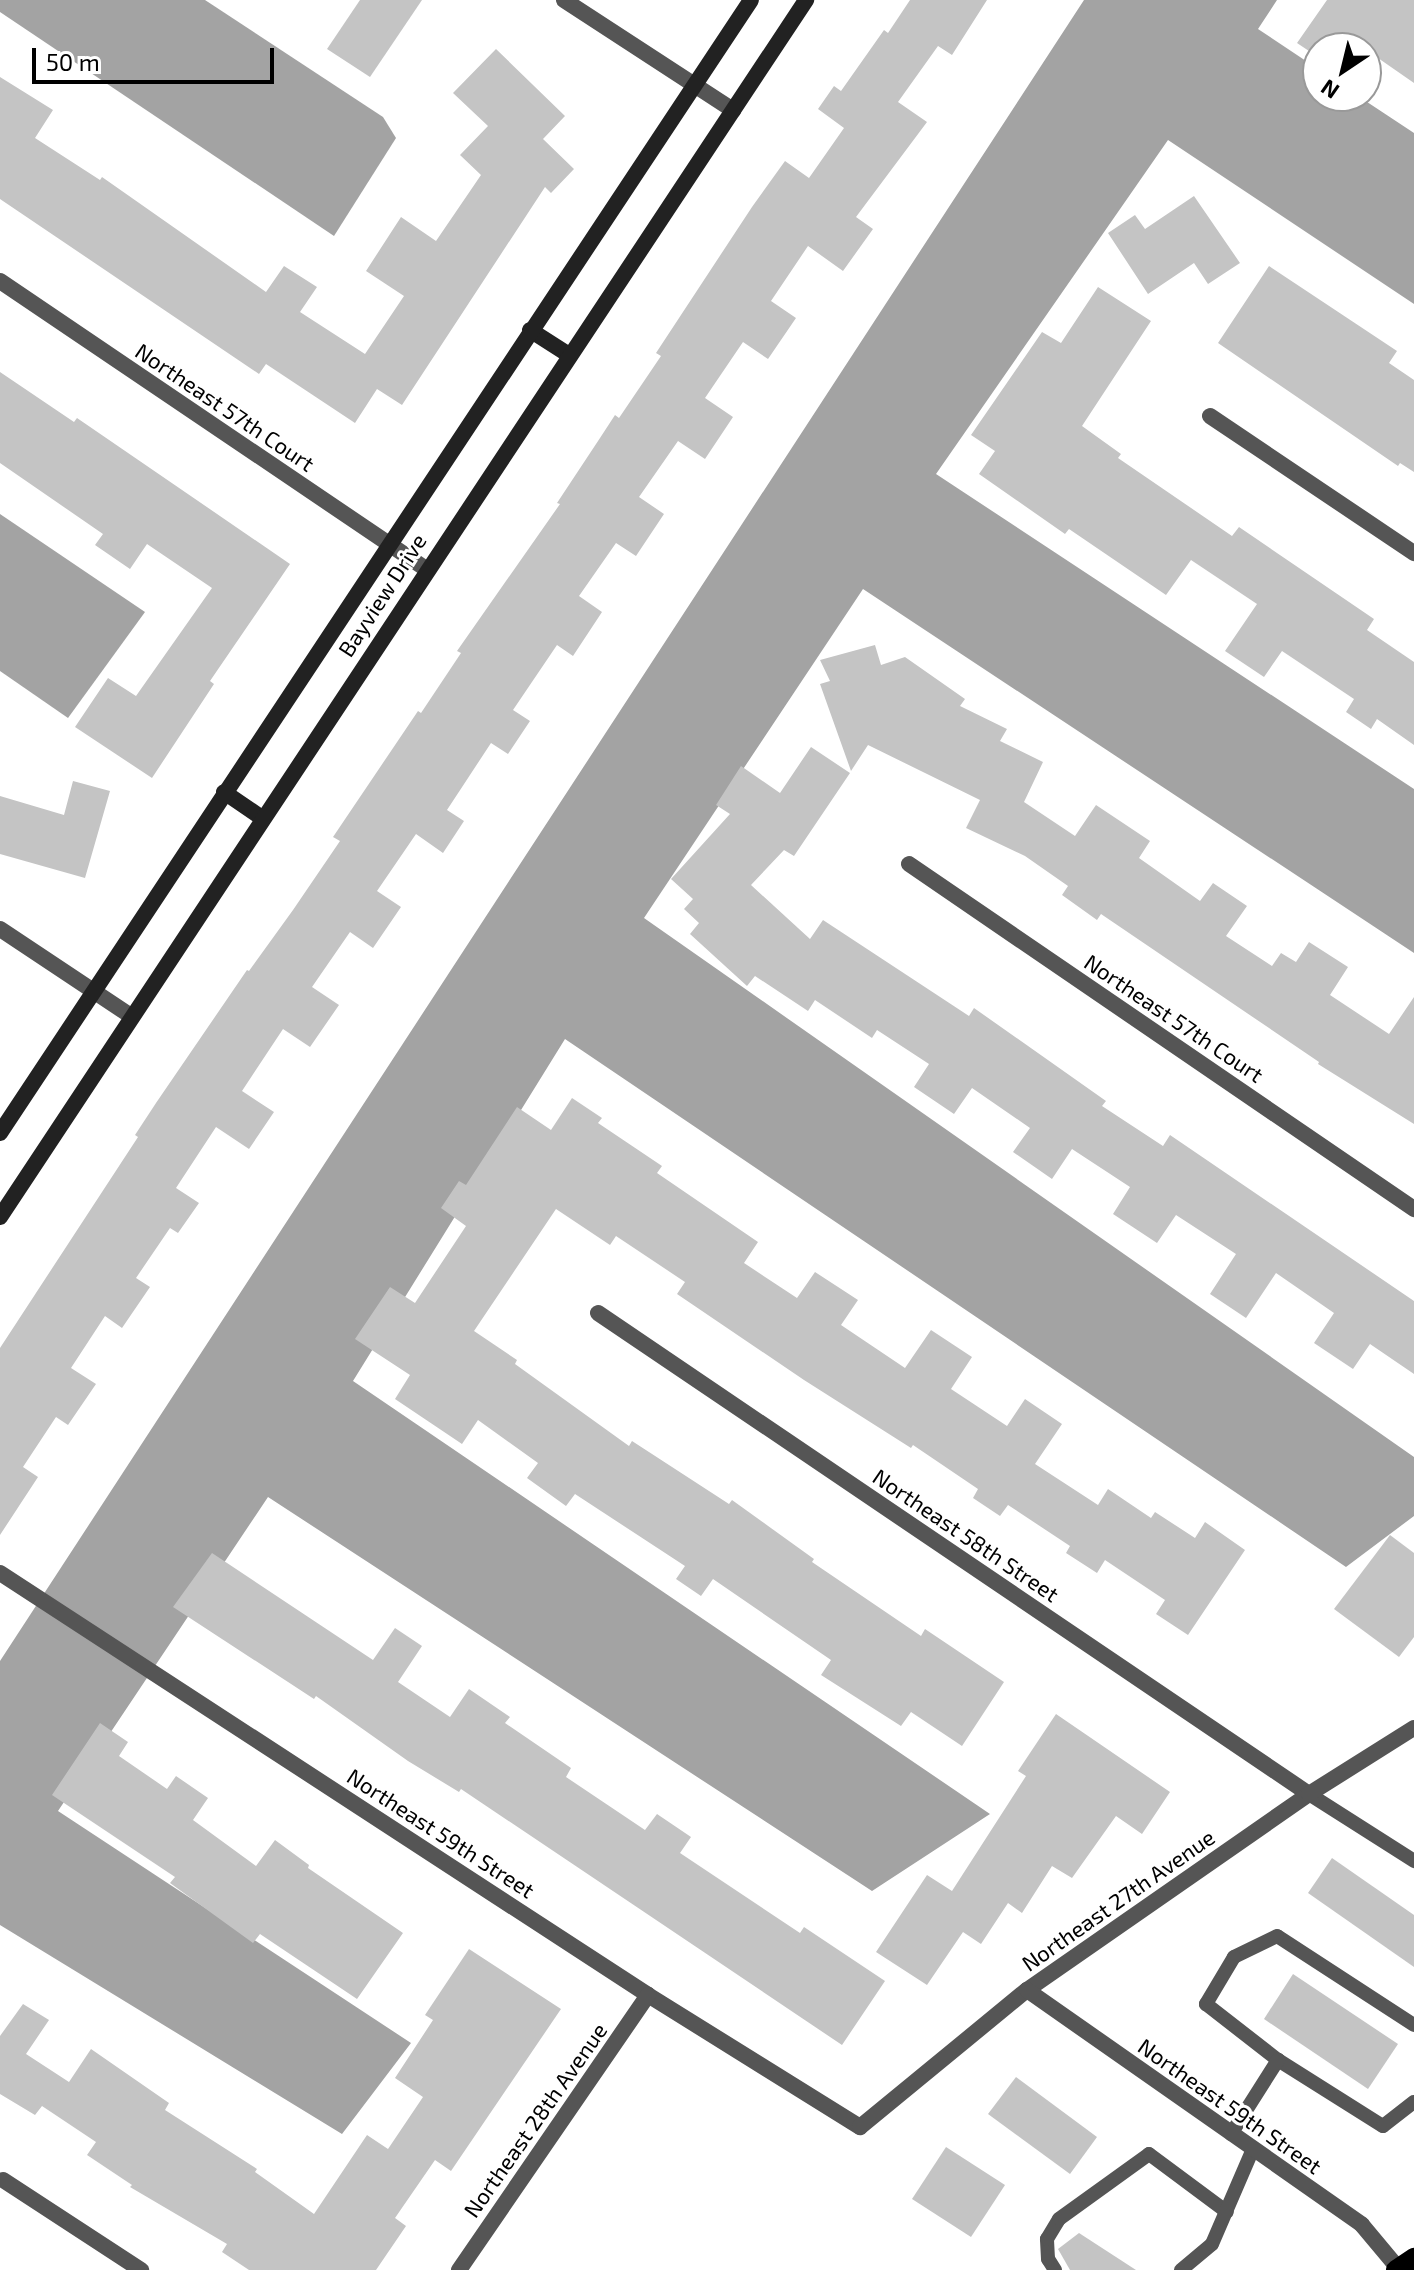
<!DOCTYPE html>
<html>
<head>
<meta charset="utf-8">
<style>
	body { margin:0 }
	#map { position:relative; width:1414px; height:2270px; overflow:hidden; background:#fff; font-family:"Exo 2",sans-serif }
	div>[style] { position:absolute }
	.water>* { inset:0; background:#a3a3a3 }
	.building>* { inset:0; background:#c4c4c4 }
	.lane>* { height:14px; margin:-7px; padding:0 7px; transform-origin:7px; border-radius:7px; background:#555 }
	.street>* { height:16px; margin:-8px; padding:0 8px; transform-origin:8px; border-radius:8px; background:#555 }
	.secondary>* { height:16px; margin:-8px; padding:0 8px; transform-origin:8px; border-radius:8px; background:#222 }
	.primary>* { height:20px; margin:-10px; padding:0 10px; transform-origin:10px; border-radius:10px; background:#000 }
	span { translate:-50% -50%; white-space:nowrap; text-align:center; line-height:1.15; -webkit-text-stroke:6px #fff; paint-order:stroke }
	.street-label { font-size:22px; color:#000 }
	.north { position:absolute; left:1302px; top:32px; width:80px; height:80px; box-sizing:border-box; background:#fff; border:2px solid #999; border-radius:50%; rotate:215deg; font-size:22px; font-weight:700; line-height:32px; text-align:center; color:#000 }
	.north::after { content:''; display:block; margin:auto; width:28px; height:36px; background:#000; clip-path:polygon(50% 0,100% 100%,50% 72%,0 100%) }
	.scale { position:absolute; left:32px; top:48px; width:242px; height:36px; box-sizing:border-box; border:4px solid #000; border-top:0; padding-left:10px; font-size:24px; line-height:28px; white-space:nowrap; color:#000; -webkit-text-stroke:6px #fff; paint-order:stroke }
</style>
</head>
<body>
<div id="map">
	<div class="water">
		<div style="clip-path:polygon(0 0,205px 0,383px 117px,396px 138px,334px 236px,0 12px)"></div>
		<div style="clip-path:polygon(1084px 0,1277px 0,1258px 29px,1318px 69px,1318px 96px,1358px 96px,1414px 133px,1414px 304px,1168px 140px,936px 474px,1414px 789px,1414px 953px,863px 589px,644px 918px,1414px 1457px,1414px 1516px,1346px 1567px,565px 1039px,353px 1381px,990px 1814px,872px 1891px,268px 1497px,58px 1811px,411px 2043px,342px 2134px,0 1925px,0 1661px)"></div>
		<div style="clip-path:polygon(0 514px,145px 612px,68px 718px,0 671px)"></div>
	</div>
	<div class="building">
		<div style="clip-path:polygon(360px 0,422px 0,370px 77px,327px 49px)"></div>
		<div style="clip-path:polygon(910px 0,987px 0,952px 55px,938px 46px,898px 102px,927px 122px,856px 217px,873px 229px,843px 271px,808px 246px,771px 301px,796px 318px,768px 359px,743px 342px,705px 398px,733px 417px,705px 459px,678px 441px,639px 497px,664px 514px,636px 556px,616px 543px,579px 596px,602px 612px,573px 656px,557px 645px,513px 710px,530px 721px,508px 754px,491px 743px,447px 810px,464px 821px,443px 853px,416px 834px,377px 891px,401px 907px,373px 948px,350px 932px,312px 987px,339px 1005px,310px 1047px,283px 1029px,242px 1091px,274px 1112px,249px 1149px,216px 1127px,176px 1188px,199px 1203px,178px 1233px,170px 1228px,136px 1278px,150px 1287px,122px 1328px,105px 1316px,71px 1368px,96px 1384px,68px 1425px,56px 1417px,23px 1467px,38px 1477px,0 1535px,0 1348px,138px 1137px,135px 1135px,156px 1103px,247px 970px,249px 971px,293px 910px,340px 841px,333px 837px,418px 711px,421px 713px,461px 653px,457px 651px,560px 504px,557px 503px,600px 438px,615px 415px,619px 418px,661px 356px,656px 353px,752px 207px,785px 161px,809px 178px,844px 128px,818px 109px,834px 86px,841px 91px,884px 30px,888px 33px)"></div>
		<div style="clip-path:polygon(1327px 0,1414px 0,1414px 83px,1378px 58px,1366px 75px,1366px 48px,1318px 48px,1318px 57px,1297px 43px)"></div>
		<div style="clip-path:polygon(496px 49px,565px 116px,543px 139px,574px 169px,551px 193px,545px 187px,402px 405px,377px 389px,355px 423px,266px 364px,259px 374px,0 199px,0 77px,53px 110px,35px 138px,100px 180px,102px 177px,266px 292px,284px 266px,317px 287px,300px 312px,365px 354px,404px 296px,366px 271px,401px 217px,436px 241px,481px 175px,460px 155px,488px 126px,453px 93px)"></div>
		<div style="clip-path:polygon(1194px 196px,1240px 263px,1208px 284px,1194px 263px,1148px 294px,1108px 233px,1135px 215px,1145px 229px)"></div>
		<div style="clip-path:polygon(1269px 266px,1397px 351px,1389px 363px,1414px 380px,1414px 472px,1400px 463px,1398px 466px,1218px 343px)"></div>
		<div style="clip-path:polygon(1098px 287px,1151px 321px,1082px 426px,1121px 454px,1118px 458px,1232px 536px,1239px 527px,1374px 619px,1367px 630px,1414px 662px,1414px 745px,1377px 719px,1371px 729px,1346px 712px,1354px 699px,1282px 651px,1264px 677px,1225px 651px,1257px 604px,1191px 560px,1166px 595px,1069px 529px,1065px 534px,979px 474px,995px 451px,971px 435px,1042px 332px,1061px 343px)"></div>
		<div style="clip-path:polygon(0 372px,74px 422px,77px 418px,290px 564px,210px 681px,214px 684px,152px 778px,75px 727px,108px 678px,136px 696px,212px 588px,147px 544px,130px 569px,95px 545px,103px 534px,0 463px)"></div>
		<div style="clip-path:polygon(875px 645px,881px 665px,905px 657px,965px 699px,960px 706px,1007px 729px,1000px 741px,1043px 762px,1024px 802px,1075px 836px,1096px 805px,1150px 841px,1139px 858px,1200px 901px,1213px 883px,1247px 906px,1226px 936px,1272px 966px,1281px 953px,1296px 962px,1309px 942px,1348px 967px,1330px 995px,1389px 1034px,1414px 997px,1414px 1124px,1318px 1064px,1319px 1062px,1101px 914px,1097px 920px,1062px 895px,1068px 886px,1025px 856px,966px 828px,980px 800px,868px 745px,851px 771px,820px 684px,830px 681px,820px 660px)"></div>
		<div style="clip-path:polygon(811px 747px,850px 773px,794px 856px,784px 850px,751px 885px,810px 939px,823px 920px,969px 1016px,974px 1008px,1106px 1101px,1102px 1106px,1163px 1146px,1170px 1135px,1414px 1301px,1414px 1374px,1370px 1344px,1353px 1369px,1314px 1343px,1334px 1313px,1276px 1273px,1246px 1318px,1210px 1294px,1236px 1254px,1176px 1215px,1157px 1243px,1113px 1214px,1130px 1187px,1072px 1149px,1052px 1179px,1013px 1152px,1030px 1128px,972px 1088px,954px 1114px,914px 1087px,929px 1064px,877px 1030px,872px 1038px,815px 1000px,808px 1011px,755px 976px,747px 986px,690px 934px,699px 923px,684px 909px,693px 899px,671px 879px,730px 814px,716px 805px,741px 766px,780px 793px)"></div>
		<div style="clip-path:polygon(73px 781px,110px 791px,85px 878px,0 854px,0 796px,64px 815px)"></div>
		<div style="clip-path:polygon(572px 1098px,602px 1118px,598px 1123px,662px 1166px,657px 1173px,758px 1242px,744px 1263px,797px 1298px,815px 1272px,858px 1300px,841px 1325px,905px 1368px,931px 1330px,972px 1357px,951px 1389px,1007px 1426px,1025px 1399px,1062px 1424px,1035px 1464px,1098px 1505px,1108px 1489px,1151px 1518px,1155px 1512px,1195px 1538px,1205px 1522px,1245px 1550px,1188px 1635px,1156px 1614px,1165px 1600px,1105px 1560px,1097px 1573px,1066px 1553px,1070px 1546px,1008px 1505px,1000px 1516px,973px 1498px,978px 1489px,913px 1445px,911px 1448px,804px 1380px,677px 1294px,685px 1282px,616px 1236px,610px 1245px,556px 1209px,474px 1331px,517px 1360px,515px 1364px,629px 1446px,632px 1441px,729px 1504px,732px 1500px,814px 1559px,812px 1562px,921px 1636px,925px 1629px,1004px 1682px,962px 1746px,911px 1712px,901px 1726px,821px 1675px,831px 1660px,713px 1579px,701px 1596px,676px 1579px,685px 1566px,575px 1494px,566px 1506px,527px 1478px,538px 1463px,478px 1420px,462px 1444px,395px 1399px,410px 1375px,355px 1339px,390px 1287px,415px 1303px,466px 1226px,441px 1208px,459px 1181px,466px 1185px,517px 1107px,551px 1130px)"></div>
		<div style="clip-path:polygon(1390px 1535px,1414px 1553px,1414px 1637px,1399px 1657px,1334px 1609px)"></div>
		<div style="clip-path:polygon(212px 1553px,373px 1660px,395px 1628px,422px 1646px,398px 1682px,450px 1717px,469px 1689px,510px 1717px,505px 1723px,571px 1768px,566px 1777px,645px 1830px,657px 1814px,691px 1837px,680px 1853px,800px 1933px,804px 1927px,885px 1981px,842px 2045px,461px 1789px,459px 1792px,408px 1761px,316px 1696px,314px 1699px,173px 1607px)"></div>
		<div style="clip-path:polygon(1056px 1714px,1170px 1792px,1142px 1834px,1116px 1816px,1072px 1878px,1052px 1866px,1022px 1913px,1008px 1903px,981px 1944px,963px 1932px,927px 1985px,876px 1952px,927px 1875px,952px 1891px,1026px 1776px,1018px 1771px)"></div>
		<div style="clip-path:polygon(100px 1723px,128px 1742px,119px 1756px,167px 1789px,176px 1776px,208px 1798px,193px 1820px,256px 1866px,275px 1840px,309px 1865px,308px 1868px,403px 1933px,357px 1999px,260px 1934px,253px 1943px,170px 1883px,175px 1877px,52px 1795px)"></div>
		<div style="clip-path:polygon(1332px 1858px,1414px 1915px,1414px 1967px,1308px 1893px)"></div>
		<div style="clip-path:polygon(469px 1949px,561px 2009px,451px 2171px,435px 2160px,395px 2218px,406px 2226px,376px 2270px,249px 2270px,222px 2252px,227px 2244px,130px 2187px,132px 2185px,87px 2155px,96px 2142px,42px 2106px,35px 2115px,0 2094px,0 2036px,23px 2004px,49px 2020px,26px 2054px,69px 2082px,91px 2049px,169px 2103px,165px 2110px,257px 2169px,255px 2172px,314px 2214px,367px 2135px,388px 2149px,423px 2097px,395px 2078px,433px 2020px,425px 2015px)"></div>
		<div style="clip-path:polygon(1293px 1974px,1398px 2044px,1368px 2089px,1264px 2019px)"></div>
		<div style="clip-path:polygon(1016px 2077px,1097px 2137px,1070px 2174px,988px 2114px)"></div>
		<div style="clip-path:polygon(946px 2147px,1005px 2185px,971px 2237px,912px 2199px)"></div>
		<div style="clip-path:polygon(1079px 2233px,1136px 2270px,1070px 2270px,1058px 2249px)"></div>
	</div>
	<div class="lane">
		<div style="left:1309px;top:1794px;width:125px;rotate:32.5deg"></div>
		<div style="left:1414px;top:2025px;width:163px;rotate:-147deg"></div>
		<div style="left:1277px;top:1936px;width:48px;rotate:154deg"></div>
		<div style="left:1234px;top:1957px;width:55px;rotate:120.8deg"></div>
		<div style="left:1206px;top:2004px;width:91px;rotate:37.9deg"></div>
		<div style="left:1278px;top:2060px;width:124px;rotate:32.2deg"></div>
		<div style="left:1383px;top:2126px;width:39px;rotate:-38deg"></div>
		<div style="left:1231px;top:2134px;width:88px;rotate:-57.6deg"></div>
		<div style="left:1055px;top:2270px;width:13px;rotate:-122deg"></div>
		<div style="left:1048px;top:2259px;width:20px;rotate:-93deg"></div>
		<div style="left:1047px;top:2239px;width:23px;rotate:-59deg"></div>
		<div style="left:1059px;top:2219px;width:111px;rotate:-35.8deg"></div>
		<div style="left:1149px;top:2154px;width:97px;rotate:36.6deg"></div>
		<div style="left:1181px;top:2270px;width:40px;rotate:-40deg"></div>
		<div style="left:1212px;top:2244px;width:103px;rotate:-66.7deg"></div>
	</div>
	<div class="street">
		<div style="left:564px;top:0;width:202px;rotate:33.1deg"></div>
		<div style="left:0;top:281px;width:514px;rotate:34.06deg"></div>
		<div style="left:1210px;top:416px;width:246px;rotate:33.9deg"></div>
		<div style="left:909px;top:864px;width:612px;rotate:34.34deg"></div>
		<div style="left:0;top:929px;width:157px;rotate:33.6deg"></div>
		<div style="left:598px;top:1313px;width:858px;rotate:34.08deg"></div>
		<div style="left:0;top:1573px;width:773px;rotate:33.07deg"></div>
		<div style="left:648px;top:1995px;width:250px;rotate:31.9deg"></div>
		<div style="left:860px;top:2127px;width:216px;rotate:-39.4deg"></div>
		<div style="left:1027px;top:1990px;width:343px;rotate:-34.8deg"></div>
		<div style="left:1309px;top:1794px;width:124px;rotate:-32.2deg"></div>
		<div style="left:1027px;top:1990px;width:409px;rotate:35deg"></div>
		<div style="left:1362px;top:2225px;width:56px;rotate:50.1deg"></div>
		<div style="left:3px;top:2180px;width:165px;rotate:33.1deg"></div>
		<div style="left:459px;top:2270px;width:334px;rotate:-55.5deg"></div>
	</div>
	<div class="secondary">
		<div style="left:530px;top:330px;width:46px;rotate:32.7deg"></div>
		<div style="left:224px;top:792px;width:46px;rotate:34.4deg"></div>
		<div style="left:0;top:1133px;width:1359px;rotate:-56.46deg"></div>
		<div style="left:0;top:1217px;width:1460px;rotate:-56.48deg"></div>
	</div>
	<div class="primary">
		<div style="left:1396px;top:2270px;width:22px;rotate:-34deg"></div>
	</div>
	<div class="street-label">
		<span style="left:225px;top:407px;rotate:34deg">Northeast 57th Court</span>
		<span style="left:382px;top:595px;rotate:-57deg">Bayview Drive</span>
		<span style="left:1174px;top:1018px;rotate:34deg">Northeast 57th Court</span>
		<span style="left:966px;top:1535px;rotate:34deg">Northeast 58th Street</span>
		<span style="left:441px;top:1833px;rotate:33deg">Northeast 59th Street</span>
		<span style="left:1118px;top:1900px;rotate:-35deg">Northeast 27th Avenue</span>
		<span style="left:1230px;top:2106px;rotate:35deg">Northeast 59th Street</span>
		<span style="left:535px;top:2120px;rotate:-55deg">Northeast 28th Avenue</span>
	</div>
	<div class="north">N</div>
	<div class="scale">50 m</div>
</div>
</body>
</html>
